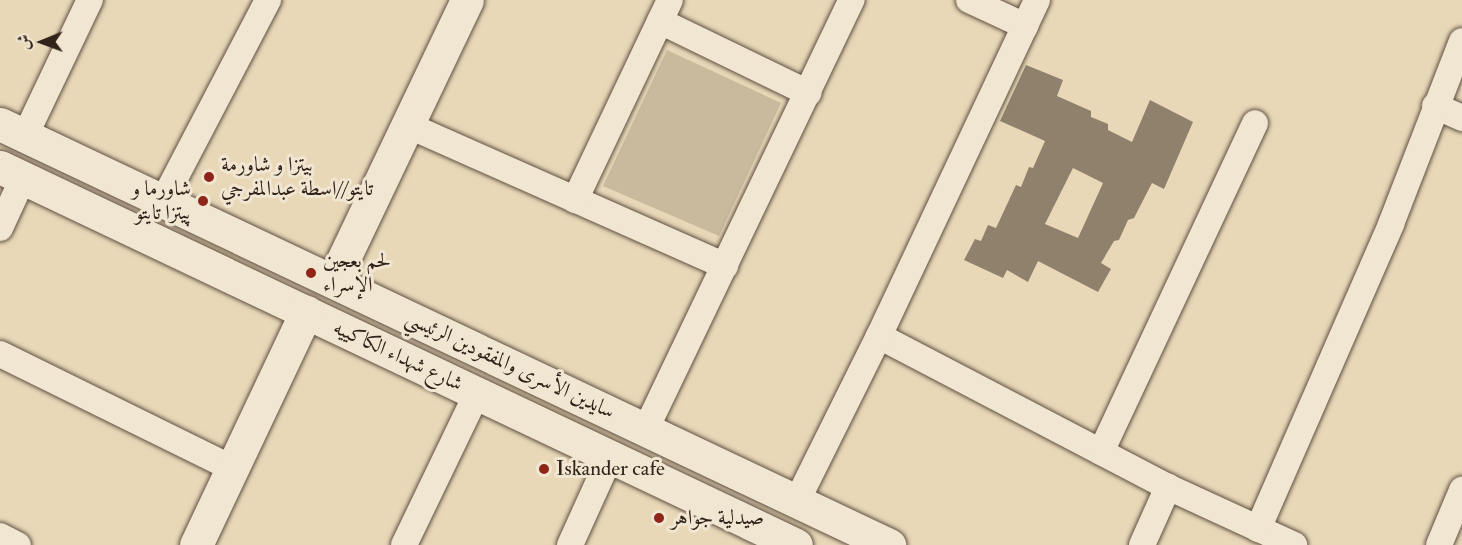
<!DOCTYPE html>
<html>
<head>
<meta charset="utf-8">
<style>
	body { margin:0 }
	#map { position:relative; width:1462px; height:545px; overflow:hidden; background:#e8d8b8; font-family:"IM FELL Double Pica",Amiri,serif }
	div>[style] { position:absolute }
	.green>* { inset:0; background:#c9b99d }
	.building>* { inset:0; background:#90816c }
	.roads { filter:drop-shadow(0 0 2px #5f5042) drop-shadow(0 0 2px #5f5042) }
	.street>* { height:26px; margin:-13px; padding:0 13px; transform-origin:13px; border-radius:13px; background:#f0e6d1 }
	.secondary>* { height:33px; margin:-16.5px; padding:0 16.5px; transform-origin:16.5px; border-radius:16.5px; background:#f0e6d1 }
	.dots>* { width:16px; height:16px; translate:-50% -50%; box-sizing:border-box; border:3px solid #f0e6d1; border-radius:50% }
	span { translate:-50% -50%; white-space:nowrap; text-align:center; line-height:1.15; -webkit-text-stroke:6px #f0e6d1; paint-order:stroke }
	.poi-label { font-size:21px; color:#31221a }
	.left { translate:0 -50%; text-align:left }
	.right { translate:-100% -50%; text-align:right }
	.street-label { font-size:21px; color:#31221a }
	.north { position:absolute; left:12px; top:12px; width:60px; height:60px; -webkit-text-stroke:4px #f0e6d1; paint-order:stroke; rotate:269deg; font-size:16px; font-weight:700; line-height:24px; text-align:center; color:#31221a }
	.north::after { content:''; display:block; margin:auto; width:21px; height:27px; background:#31221a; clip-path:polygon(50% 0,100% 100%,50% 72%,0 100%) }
</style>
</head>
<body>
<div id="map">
	<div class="green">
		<div style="clip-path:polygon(667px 50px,781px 103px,719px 236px,603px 186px)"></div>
	</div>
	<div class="building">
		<div style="clip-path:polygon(evenodd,1026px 65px,1063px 80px,1057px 96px,1091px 111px,1091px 117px,1108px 124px,1108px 130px,1132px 142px,1150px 100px,1193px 122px,1164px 189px,1152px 183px,1134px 218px,1128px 220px,1119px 240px,1114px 241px,1101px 263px,1111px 269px,1098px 292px,1038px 261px,1028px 282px,1007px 270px,1003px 278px,964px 260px,975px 239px,981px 241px,988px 225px,996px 228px,1016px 185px,1021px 187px,1029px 167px,1033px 168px,1045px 141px,1000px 121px,1026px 65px,1073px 168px,1103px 183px,1078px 238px,1045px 224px,1073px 168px)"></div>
	</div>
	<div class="roads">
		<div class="street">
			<div style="left:969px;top:0;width:62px;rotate:24.9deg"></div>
			<div style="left:660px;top:21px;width:165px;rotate:25.9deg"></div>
			<div style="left:1435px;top:106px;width:30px;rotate:24deg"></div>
			<div style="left:407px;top:125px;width:348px;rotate:23.9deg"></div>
			<div style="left:25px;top:136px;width:151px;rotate:-64.5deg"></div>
			<div style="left:575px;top:200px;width:221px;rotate:-64.6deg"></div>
			<div style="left:163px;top:201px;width:227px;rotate:-62.4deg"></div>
			<div style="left:0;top:228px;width:55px;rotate:-65.3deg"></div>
			<div style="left:879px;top:336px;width:326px;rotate:27.6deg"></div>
			<div style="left:1168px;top:487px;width:139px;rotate:24.7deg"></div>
			<div style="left:0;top:354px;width:258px;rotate:26.2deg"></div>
			<div style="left:646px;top:429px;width:476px;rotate:-64.4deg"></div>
			<div style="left:1101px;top:452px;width:363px;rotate:-64.9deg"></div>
			<div style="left:797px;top:501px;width:184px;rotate:-63.6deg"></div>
			<div style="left:879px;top:336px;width:371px;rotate:-64.8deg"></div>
			<div style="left:1258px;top:529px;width:333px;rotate:-66.4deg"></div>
			<div style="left:1391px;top:224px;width:196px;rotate:-68.8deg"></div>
			<div style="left:0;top:536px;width:20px;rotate:27deg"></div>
			<div style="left:404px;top:545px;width:169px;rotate:-64.3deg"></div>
			<div style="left:570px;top:545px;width:97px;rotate:-65.6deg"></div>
			<div style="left:1142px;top:545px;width:64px;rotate:-65.9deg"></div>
			<div style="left:1439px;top:545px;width:60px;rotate:-67.3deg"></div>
		</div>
		<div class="secondary">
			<div style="left:0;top:124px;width:984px;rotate:25.34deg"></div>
			<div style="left:0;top:167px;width:881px;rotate:25.4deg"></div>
			<div style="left:333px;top:281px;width:311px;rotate:-64.5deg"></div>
			<div style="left:196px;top:545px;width:258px;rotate:-64.7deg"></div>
		</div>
	</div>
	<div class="dots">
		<div style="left:209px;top:177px;background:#8f2418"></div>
		<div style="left:203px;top:201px;background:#8f2418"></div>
		<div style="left:311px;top:273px;background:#8f2418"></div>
		<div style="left:544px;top:469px;background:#8f2418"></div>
		<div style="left:659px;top:518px;background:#8f2418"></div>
	</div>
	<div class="poi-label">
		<span class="left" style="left:221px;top:177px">بيتزا و شاورمة<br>تايتو//اسطة عبدالمفرجي</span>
		<span class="right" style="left:191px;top:201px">شاورما و<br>پیتزا تايتو</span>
		<span class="left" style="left:323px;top:273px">لحم بعجين<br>الإسراء</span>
		<span class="left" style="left:556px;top:469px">Iskander cafe</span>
		<span class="left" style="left:671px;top:518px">صيدلية جواهر</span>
	</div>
	<div class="street-label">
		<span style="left:398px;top:356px;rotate:25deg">شارع شهداء الكاكييه</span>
		<span style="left:510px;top:365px;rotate:25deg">سايدين الأسرى والمفقودين الرئيسي</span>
	</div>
	<div class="north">ش</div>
</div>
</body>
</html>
